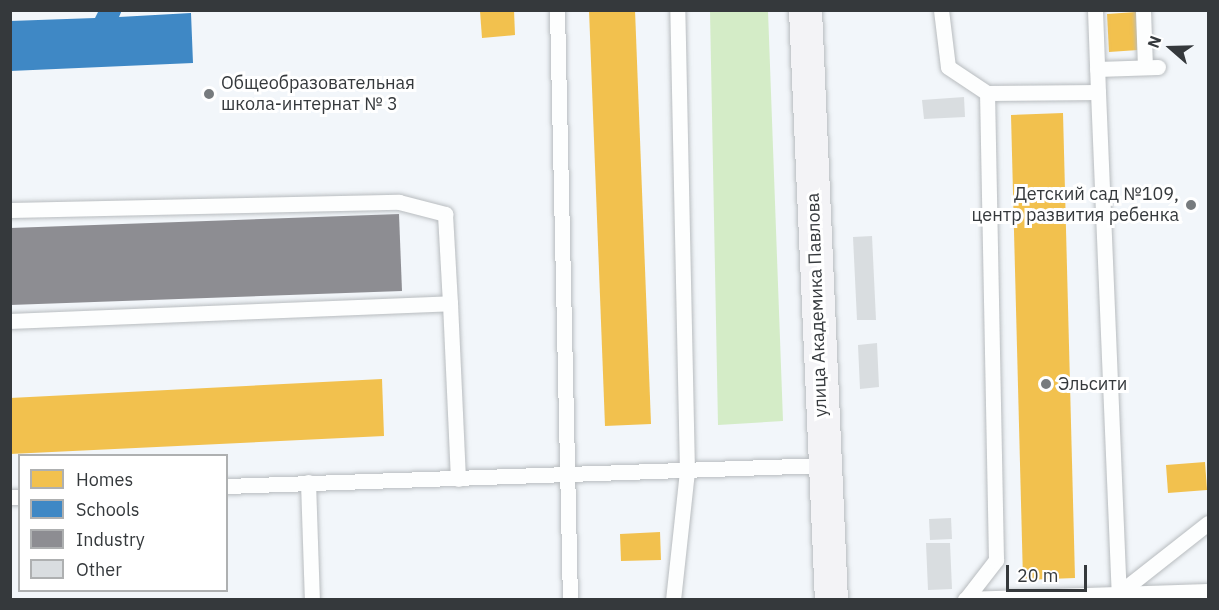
<!DOCTYPE html>
<html>
<head>
<meta charset="utf-8">
<style>
	body { margin:0 }
	#map { position:relative; width:1219px; height:610px; overflow:hidden; background:#f2f6fa; font-family:"IBM Plex Sans",sans-serif }
	div>[style] { position:absolute }
	.green>* { inset:0; background:#d4ecc7 }
	.homes>* { inset:0; background:#f2c14e }
	.schools>* { inset:0; background:#3f88c5 }
	.industry>* { inset:0; background:#8d8d92 }
	.building>* { inset:0; background:#d9dde0 }
	.roads { filter:drop-shadow(0 0 2px #b8bcbf) drop-shadow(0 0 2px #b8bcbf) }
	.service>* { height:15px; margin:-7.5px; padding:0 7.5px; transform-origin:7.5px; border-radius:7.5px; background:#fdfefe }
	.secondary>* { height:33px; margin:-16.5px; padding:0 16.5px; transform-origin:16.5px; border-radius:16.5px; background:#f3f3f6 }
	.dots>* { width:16px; height:16px; translate:-50% -50%; box-sizing:border-box; border:3px solid #fff; border-radius:50% }
	span { translate:-50% -50%; white-space:nowrap; text-align:center; line-height:1.15; -webkit-text-stroke:6px #fff; paint-order:stroke }
	.poi-label { font-size:18px; color:#35393c }
	.left { translate:0 -50%; text-align:left }
	.right { translate:-100% -50%; text-align:right }
	.street-label { font-size:18px; color:#35393c }
	.frame { position:absolute; inset:0; border:12px solid #35393c; pointer-events:none }
	.legend { position:absolute; left:18px; top:454px; width:210px; height:138px; box-sizing:border-box; background:#fff; border:2px solid #aeb0b1; margin:0; padding:8px 10px; list-style:none; font-size:18px; color:#35393c }
	.legend li { display:flex; align-items:center; gap:12px; height:30px }
	.legend b { width:30px; border:2px solid #aeb0b1 }
	.north { position:absolute; left:1141px; top:18px; width:60px; height:60px; -webkit-text-stroke:4px #fff; paint-order:stroke; rotate:290deg; font-size:16px; font-weight:700; line-height:24px; text-align:center; color:#35393c }
	.north::after { content:''; display:block; margin:auto; width:21px; height:27px; background:#35393c; clip-path:polygon(50% 0,100% 100%,50% 72%,0 100%) }
	.scale { position:absolute; left:1006px; top:565px; width:81px; height:27px; box-sizing:border-box; border:3px solid #35393c; border-top:0; padding-left:8px; font-size:18px; line-height:21px; white-space:nowrap; color:#35393c; -webkit-text-stroke:4px #fff; paint-order:stroke }
</style>
</head>
<body>
<div id="map">
	<div class="green">
		<div style="clip-path:polygon(710px 11px,768px 11px,783px 421px,718px 425px)"></div>
	</div>
	<div class="homes">
		<div style="clip-path:polygon(514px 10px,515px 35px,482px 38px,480px 11px)"></div>
		<div style="clip-path:polygon(589px 10px,635px 10px,651px 424px,605px 426px)"></div>
		<div style="clip-path:polygon(1136px 12px,1138px 50px,1109px 52px,1107px 14px)"></div>
		<div style="clip-path:polygon(1063px 113px,1075px 578px,1023px 580px,1011px 115px)"></div>
		<div style="clip-path:polygon(382px 379px,384px 436px,10px 454px,10px 398px)"></div>
		<div style="clip-path:polygon(1205px 462px,1207px 490px,1168px 493px,1166px 465px)"></div>
		<div style="clip-path:polygon(660px 532px,661px 560px,621px 561px,620px 534px)"></div>
	</div>
	<div class="schools">
		<div style="clip-path:polygon(99px 10px,122px 10px,119px 17px,191px 13px,193px 63px,10px 71px,10px 21px,95px 18px)"></div>
	</div>
	<div class="industry">
		<div style="clip-path:polygon(399px 214px,402px 291px,10px 305px,10px 228px)"></div>
	</div>
	<div class="building">
		<div style="clip-path:polygon(964px 97px,965px 117px,924px 119px,922px 100px)"></div>
		<div style="clip-path:polygon(872px 236px,876px 320px,857px 320px,853px 237px)"></div>
		<div style="clip-path:polygon(877px 343px,879px 387px,860px 389px,858px 345px)"></div>
		<div style="clip-path:polygon(951px 518px,952px 539px,930px 540px,929px 519px)"></div>
		<div style="clip-path:polygon(926px 543px,950px 543px,952px 589px,928px 590px)"></div>
	</div>
	<div class="roads">
		<div class="service">
			<div style="left:557px;top:10px;width:590px;rotate:88.74deg"></div>
			<div style="left:941px;top:10px;width:57px;rotate:83deg"></div>
			<div style="left:948px;top:67px;width:47px;rotate:33.7deg"></div>
			<div style="left:987px;top:93px;width:111px;rotate:-0.5deg"></div>
			<div style="left:1098px;top:92px;width:508px;rotate:87.63deg"></div>
			<div style="left:1095px;top:10px;width:82px;rotate:87.9deg"></div>
			<div style="left:1143px;top:10px;width:57px;rotate:88deg"></div>
			<div style="left:1097px;top:69px;width:61px;rotate:-1.9deg"></div>
			<div style="left:10px;top:210px;width:389px;rotate:-1.2deg"></div>
			<div style="left:399px;top:202px;width:48px;rotate:14.6deg"></div>
			<div style="left:445px;top:214px;width:89px;rotate:86.8deg"></div>
			<div style="left:10px;top:321px;width:440px;rotate:-2.3deg"></div>
			<div style="left:450px;top:303px;width:176px;rotate:87.4deg"></div>
			<div style="left:308px;top:482px;width:118px;rotate:88.1deg"></div>
			<div style="left:226px;top:486px;width:598px;rotate:-2.01deg"></div>
			<div style="left:10px;top:497px;width:10px"></div>
			<div style="left:1119px;top:593px;width:113px;rotate:-38.2deg"></div>
			<div style="left:965px;top:599px;width:243px;rotate:-1.9deg"></div>
			<div style="left:673px;top:600px;width:129px;rotate:-83.8deg"></div>
			<div style="left:687px;top:472px;width:462px;rotate:-91.2deg"></div>
			<div style="left:965px;top:600px;width:51px;rotate:-52.2deg"></div>
			<div style="left:996px;top:560px;width:467px;rotate:-91.1deg"></div>
		</div>
		<div class="secondary">
			<div style="left:805px;top:10px;width:591px;rotate:87.48deg"></div>
		</div>
	</div>
	<div class="dots">
		<div style="left:209px;top:94px;background:#777b7e"></div>
		<div style="left:1191px;top:205px;background:#777b7e"></div>
		<div style="left:1046px;top:384px;background:#777b7e"></div>
	</div>
	<div class="poi-label">
		<span class="left" style="left:221px;top:94px">Общеобразовательная<br>школа-интернат № 3</span>
		<span class="right" style="left:1179px;top:205px">Детский сад №109,<br>центр развития ребенка</span>
		<span class="left" style="left:1058px;top:384px">Эльсити</span>
	</div>
	<div class="street-label">
		<span style="left:817px;top:305px;rotate:-92deg">улица Академика Павлова</span>
	</div>
	<div class="frame"></div>
	<ul class="legend">
	<li><b style="height:16px;background:#f2c14e"></b>Homes</li>
	<li><b style="height:16px;background:#3f88c5"></b>Schools</li>
	<li><b style="height:16px;background:#8d8d92"></b>Industry</li>
	<li><b style="height:16px;background:#d9dde0"></b>Other</li>
	</ul>
	<div class="north">N</div>
	<div class="scale">20 m</div>
</div>
</body>
</html>
